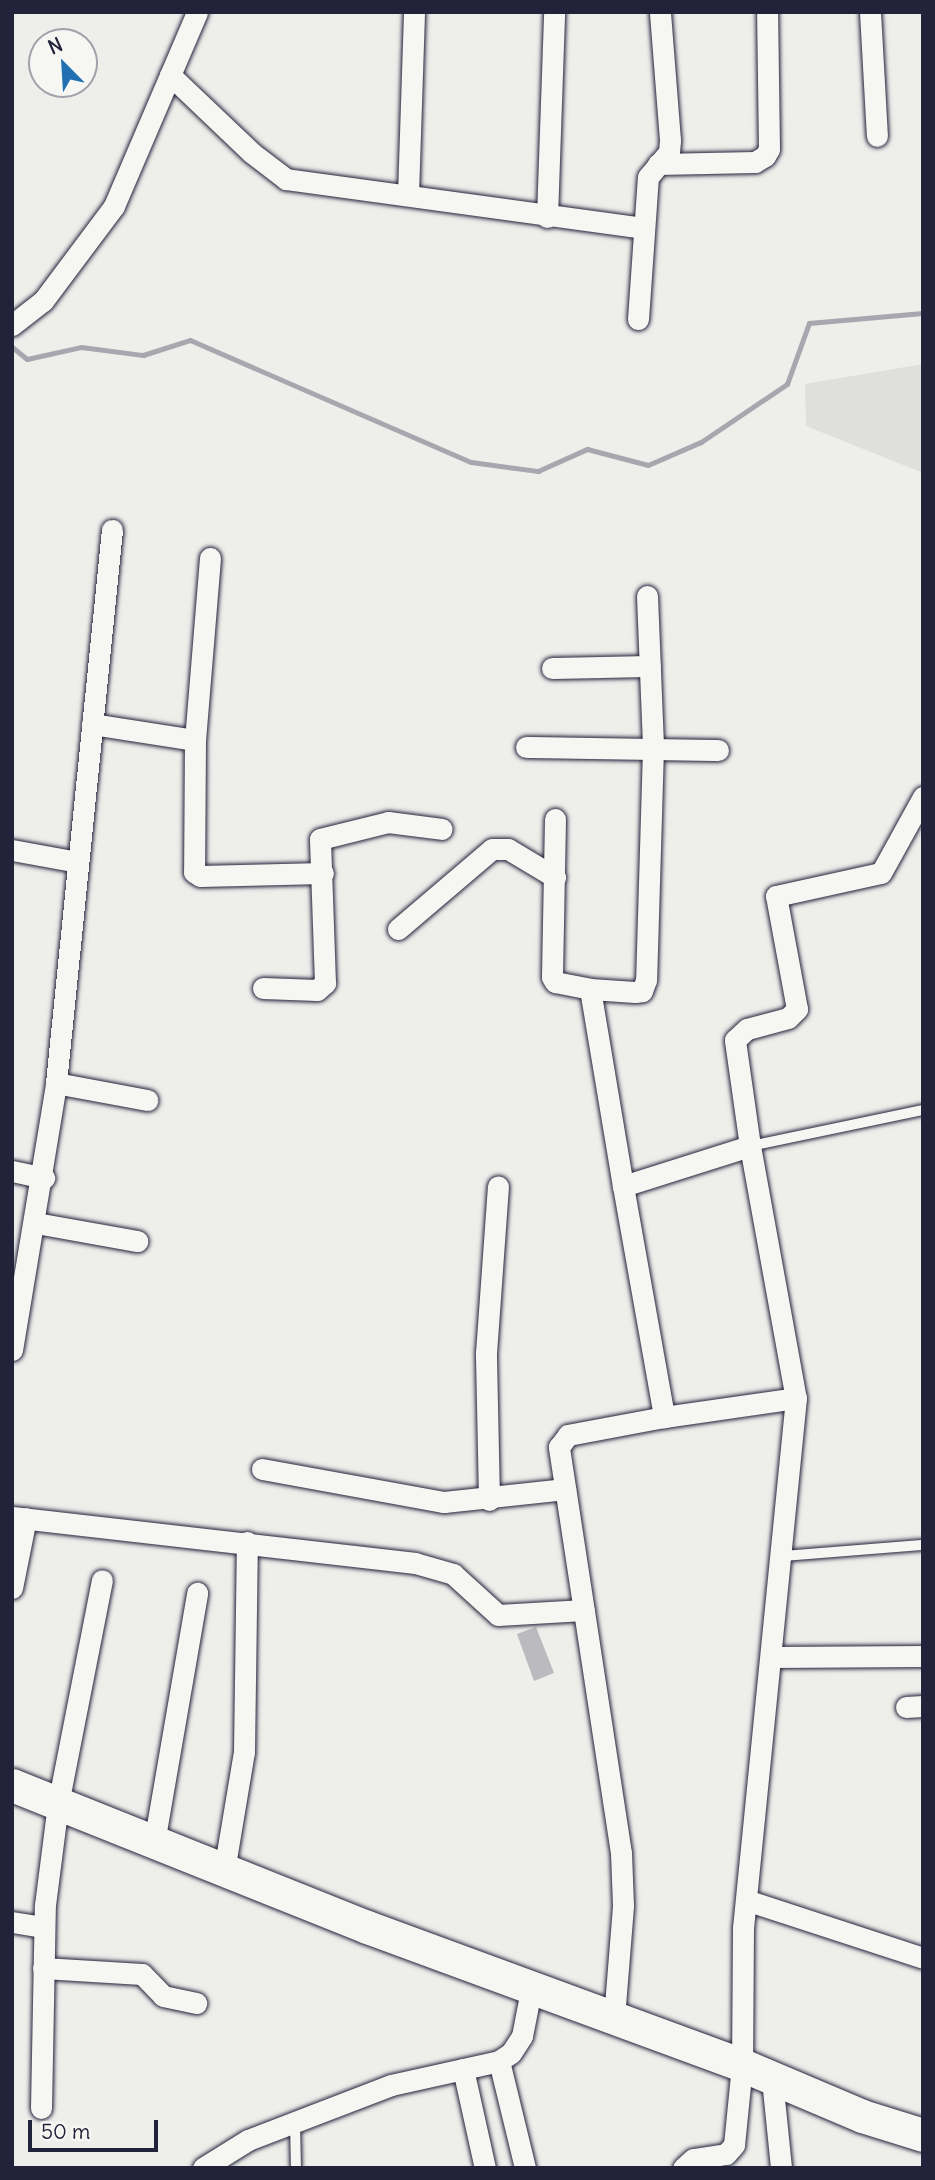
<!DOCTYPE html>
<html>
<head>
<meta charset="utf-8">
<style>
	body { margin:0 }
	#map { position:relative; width:935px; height:2180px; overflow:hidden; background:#eeeeeb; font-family:Delius,sans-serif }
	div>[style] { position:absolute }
	.built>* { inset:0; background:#dfdfde }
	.stream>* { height:5px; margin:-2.5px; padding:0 2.5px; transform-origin:2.5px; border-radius:2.5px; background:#a7a7af }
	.building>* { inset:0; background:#bbbbbf }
	.roads { filter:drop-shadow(0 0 2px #22223b) drop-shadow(0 0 2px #22223b) }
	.lane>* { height:10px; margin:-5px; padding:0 5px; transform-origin:5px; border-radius:5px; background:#f6f6f2 }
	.street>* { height:21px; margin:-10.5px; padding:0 10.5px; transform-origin:10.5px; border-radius:10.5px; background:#f6f6f2 }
	.primary>* { height:33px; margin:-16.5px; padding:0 16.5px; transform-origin:16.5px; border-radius:16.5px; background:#f6f6f2 }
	span { translate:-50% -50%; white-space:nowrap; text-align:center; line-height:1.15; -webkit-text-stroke:6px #f6f6f2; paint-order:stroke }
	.frame { position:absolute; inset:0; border:14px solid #22223b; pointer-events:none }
	.north { position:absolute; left:28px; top:28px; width:70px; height:70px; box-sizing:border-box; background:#f6f6f2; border:2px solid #a1a1a9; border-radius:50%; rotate:336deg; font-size:19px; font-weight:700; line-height:28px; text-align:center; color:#22223b }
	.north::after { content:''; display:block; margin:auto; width:24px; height:32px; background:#1f6fb2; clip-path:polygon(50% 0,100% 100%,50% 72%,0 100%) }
	.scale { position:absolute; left:28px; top:2120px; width:130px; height:32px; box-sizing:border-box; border:4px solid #22223b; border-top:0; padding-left:9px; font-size:21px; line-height:24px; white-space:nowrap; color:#22223b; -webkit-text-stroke:5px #f6f6f2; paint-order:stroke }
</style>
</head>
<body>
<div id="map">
	<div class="built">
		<div style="clip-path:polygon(923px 364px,923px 473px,806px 426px,805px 384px)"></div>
	</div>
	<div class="stream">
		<div style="left:12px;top:347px;width:19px;rotate:39deg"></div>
		<div style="left:27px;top:359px;width:55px;rotate:-12.5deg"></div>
		<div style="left:81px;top:347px;width:63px;rotate:7.4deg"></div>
		<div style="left:143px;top:355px;width:49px;rotate:-17.7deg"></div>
		<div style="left:190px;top:340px;width:306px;rotate:23.5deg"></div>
		<div style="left:471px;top:462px;width:68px;rotate:7.7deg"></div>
		<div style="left:538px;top:471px;width:54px;rotate:-24.2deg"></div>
		<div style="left:587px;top:449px;width:63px;rotate:14.7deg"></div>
		<div style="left:648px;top:465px;width:58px;rotate:-23.5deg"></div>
		<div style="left:701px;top:442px;width:104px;rotate:-34deg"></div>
		<div style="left:787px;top:384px;width:65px;rotate:-70.2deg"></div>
		<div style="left:809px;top:323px;width:114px;rotate:-5deg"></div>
	</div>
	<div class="building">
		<div style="clip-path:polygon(536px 1627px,554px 1673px,534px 1681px,517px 1634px)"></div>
	</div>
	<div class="roads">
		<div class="lane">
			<div style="left:750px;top:1146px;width:177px;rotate:-11.8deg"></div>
			<div style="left:782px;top:1556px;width:141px;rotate:-4.5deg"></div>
			<div style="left:295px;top:2122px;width:46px;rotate:88.8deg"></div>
		</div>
		<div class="street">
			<div style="left:870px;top:12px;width:124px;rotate:86.8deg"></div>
			<div style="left:170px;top:75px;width:113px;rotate:43.6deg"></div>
			<div style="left:252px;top:153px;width:43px;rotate:37.4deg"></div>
			<div style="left:286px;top:179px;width:359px;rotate:7.8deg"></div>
			<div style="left:658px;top:164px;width:97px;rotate:-1.2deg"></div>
			<div style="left:755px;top:162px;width:12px;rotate:-31deg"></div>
			<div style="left:765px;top:156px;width:8px;rotate:-60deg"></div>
			<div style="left:769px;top:149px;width:137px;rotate:-90.8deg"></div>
			<div style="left:408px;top:194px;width:182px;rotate:-88.1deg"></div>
			<div style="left:547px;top:217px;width:205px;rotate:-88deg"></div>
			<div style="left:638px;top:319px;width:142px;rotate:-86deg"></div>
			<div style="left:648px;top:177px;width:33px;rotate:-50deg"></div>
			<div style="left:669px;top:152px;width:12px;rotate:-85deg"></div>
			<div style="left:670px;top:140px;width:128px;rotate:-94.5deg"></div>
			<div style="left:12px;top:325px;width:39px;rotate:-38deg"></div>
			<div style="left:43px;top:301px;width:119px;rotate:-53.2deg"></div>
			<div style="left:114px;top:206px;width:211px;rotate:-66.8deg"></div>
			<div style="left:210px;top:558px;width:183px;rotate:94.7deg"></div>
			<div style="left:195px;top:740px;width:132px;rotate:90.4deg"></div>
			<div style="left:194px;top:872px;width:7px;rotate:34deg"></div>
			<div style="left:200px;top:876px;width:123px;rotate:-1.4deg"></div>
			<div style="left:647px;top:596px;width:152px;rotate:87.7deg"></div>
			<div style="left:653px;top:748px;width:232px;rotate:91.7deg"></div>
			<div style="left:646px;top:980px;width:12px;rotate:110deg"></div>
			<div style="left:642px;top:991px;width:7px;rotate:172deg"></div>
			<div style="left:635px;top:992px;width:45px;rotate:-176.2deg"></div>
			<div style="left:590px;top:989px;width:200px;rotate:80.5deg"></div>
			<div style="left:623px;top:1186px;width:133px;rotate:-17.5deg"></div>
			<div style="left:750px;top:1146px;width:256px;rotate:79.7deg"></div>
			<div style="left:796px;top:1398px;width:533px;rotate:95.71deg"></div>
			<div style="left:743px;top:1928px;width:137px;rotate:90.4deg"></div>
			<div style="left:742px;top:2065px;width:80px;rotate:95.7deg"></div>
			<div style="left:734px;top:2145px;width:12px;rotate:132deg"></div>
			<div style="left:726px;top:2154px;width:33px;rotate:171deg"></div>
			<div style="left:693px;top:2159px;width:13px;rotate:138deg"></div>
			<div style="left:552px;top:668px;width:98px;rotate:-1.2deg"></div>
			<div style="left:92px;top:724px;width:104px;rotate:8.8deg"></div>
			<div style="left:526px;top:747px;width:192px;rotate:0.9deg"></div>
			<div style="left:555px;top:819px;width:158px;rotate:91.1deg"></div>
			<div style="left:552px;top:977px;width:6px;rotate:59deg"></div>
			<div style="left:555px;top:982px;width:36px;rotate:11deg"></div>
			<div style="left:12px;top:850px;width:67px;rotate:10.3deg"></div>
			<div style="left:398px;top:929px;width:123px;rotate:-40.4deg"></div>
			<div style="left:492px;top:849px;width:16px"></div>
			<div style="left:508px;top:849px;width:55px;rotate:30.8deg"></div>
			<div style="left:263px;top:988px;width:54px;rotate:2.1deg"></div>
			<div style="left:317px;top:990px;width:11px;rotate:-41deg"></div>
			<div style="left:325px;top:983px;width:144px;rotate:-92deg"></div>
			<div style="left:320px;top:839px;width:70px;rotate:-14deg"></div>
			<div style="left:388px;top:822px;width:54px;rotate:7.4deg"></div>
			<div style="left:56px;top:1083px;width:93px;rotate:10.6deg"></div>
			<div style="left:750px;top:1146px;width:107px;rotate:-98.1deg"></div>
			<div style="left:735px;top:1040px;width:16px;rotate:-43deg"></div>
			<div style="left:747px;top:1029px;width:42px;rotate:-15deg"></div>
			<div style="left:788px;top:1018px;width:13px;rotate:-45deg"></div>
			<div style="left:797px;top:1009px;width:115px;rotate:-100.5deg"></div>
			<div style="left:776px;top:896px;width:107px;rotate:-12.4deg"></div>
			<div style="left:881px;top:873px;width:87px;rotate:-61.1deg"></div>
			<div style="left:12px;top:1171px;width:33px;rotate:12deg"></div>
			<div style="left:623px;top:1186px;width:235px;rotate:79.9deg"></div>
			<div style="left:664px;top:1417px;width:133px;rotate:-8.2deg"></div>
			<div style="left:36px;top:1223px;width:103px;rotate:10.1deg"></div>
			<div style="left:12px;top:1350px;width:271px;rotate:-80.6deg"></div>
			<div style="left:56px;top:1083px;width:556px;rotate:-84.22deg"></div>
			<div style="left:262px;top:1469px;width:185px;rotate:10.3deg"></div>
			<div style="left:444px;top:1502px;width:122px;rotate:-6.1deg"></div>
			<div style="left:489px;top:1500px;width:147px;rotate:-91.2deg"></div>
			<div style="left:486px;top:1353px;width:167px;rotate:-85.9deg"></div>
			<div style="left:12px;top:1517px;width:406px;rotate:6.5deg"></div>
			<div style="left:415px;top:1563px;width:40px;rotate:16deg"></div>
			<div style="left:453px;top:1574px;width:61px;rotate:42.3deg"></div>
			<div style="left:498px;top:1615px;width:86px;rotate:-3.3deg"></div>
			<div style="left:12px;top:1588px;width:71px;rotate:-78.7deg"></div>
			<div style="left:772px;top:1657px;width:151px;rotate:-0.4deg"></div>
			<div style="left:906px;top:1707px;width:17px;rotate:-3deg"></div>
			<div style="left:154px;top:1843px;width:254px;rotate:-80.2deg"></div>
			<div style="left:224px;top:1871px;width:121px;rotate:-80.5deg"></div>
			<div style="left:244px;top:1752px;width:210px;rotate:-89.2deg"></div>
			<div style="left:749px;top:1901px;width:183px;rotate:18.1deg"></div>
			<div style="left:12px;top:1922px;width:32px;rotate:9deg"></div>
			<div style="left:43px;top:1968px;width:99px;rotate:3.5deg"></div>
			<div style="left:142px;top:1974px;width:30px;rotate:46deg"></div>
			<div style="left:163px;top:1996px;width:34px;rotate:12deg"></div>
			<div style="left:614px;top:2018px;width:113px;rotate:-85.4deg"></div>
			<div style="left:623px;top:1905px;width:52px;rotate:-92.2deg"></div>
			<div style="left:621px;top:1853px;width:411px;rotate:-98.7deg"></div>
			<div style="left:559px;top:1447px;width:15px;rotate:-53deg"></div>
			<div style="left:568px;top:1435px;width:98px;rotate:-10.6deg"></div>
			<div style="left:499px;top:2061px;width:110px;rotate:76.3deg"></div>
			<div style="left:463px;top:2069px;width:101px;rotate:77.5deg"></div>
			<div style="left:772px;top:2079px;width:89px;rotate:84.2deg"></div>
			<div style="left:41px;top:2108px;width:203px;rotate:-88.9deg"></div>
			<div style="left:45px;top:1905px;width:102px;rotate:-82.7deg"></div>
			<div style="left:58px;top:1804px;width:228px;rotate:-78.9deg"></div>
			<div style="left:203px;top:2168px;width:53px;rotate:-31.9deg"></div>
			<div style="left:248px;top:2140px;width:153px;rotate:-21deg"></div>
			<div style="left:391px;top:2085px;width:111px;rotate:-12.5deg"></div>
			<div style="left:499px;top:2061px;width:14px;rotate:-34deg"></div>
			<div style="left:511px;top:2053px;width:20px;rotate:-57deg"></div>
			<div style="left:522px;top:2036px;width:47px;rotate:-78.9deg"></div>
		</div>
		<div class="primary">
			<div style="left:12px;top:1785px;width:382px;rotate:21.8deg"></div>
			<div style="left:367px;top:1927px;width:400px;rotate:20.2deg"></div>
			<div style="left:742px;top:2065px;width:130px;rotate:23deg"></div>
			<div style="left:862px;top:2116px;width:64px;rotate:17.3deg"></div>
		</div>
	</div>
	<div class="frame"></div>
	<div class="north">N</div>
	<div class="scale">50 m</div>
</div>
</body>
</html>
